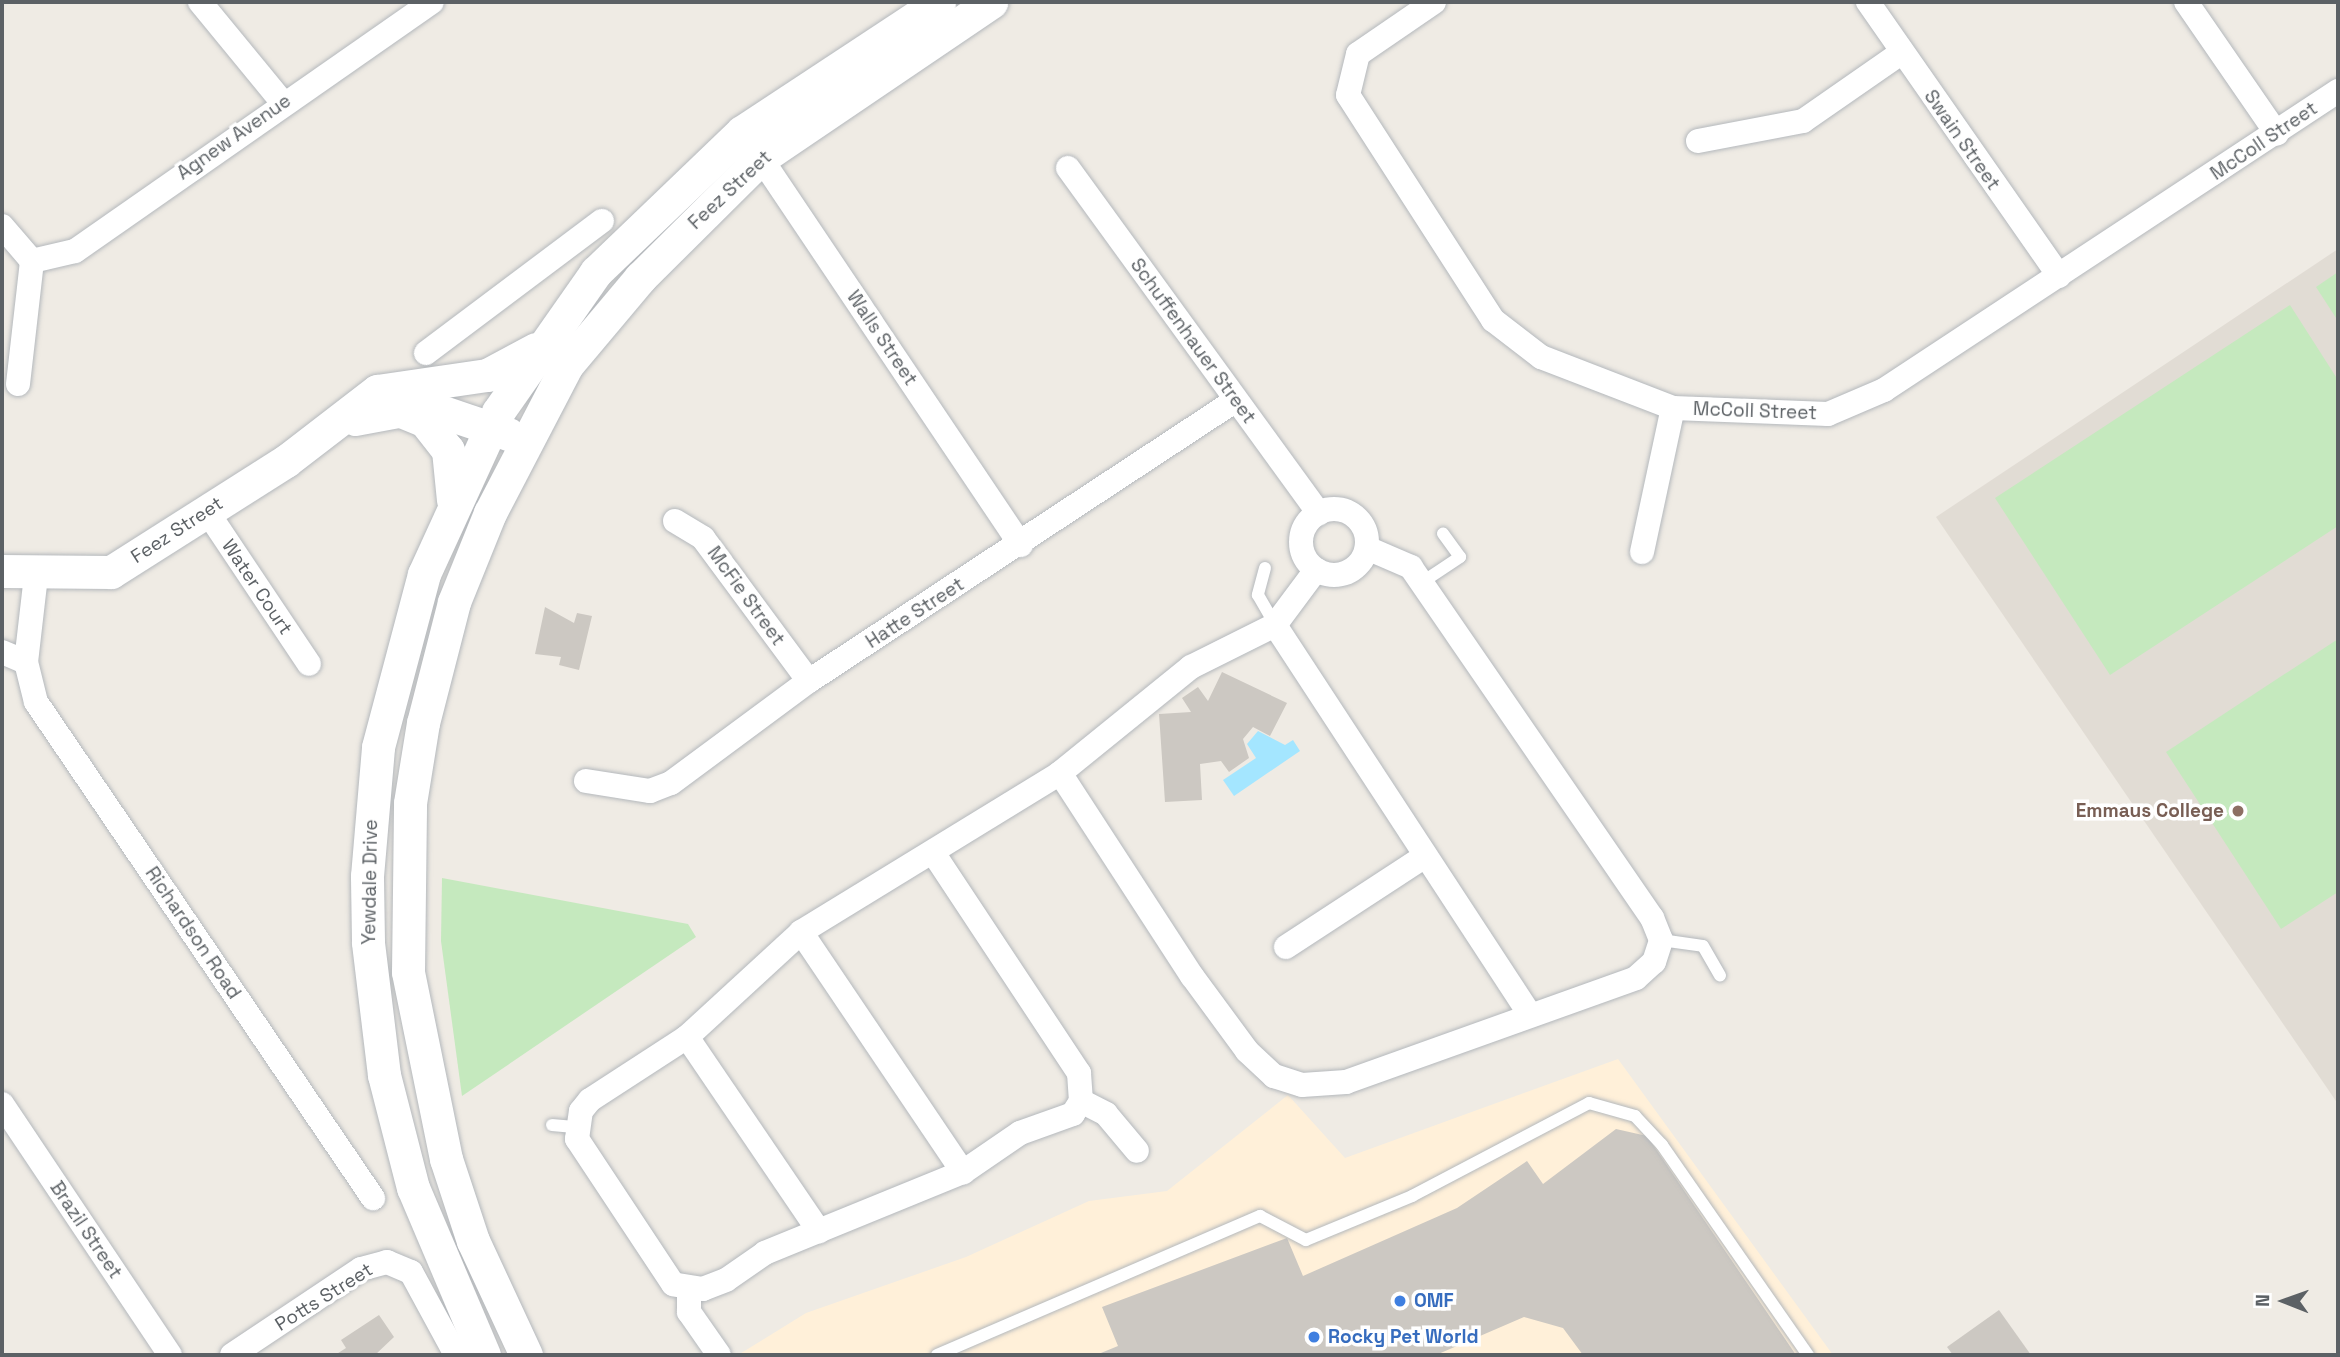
<!DOCTYPE html>
<html>
<head>
<meta charset="utf-8">
<style>
	body { margin:0 }
	#map { position:relative; width:2340px; height:1357px; overflow:hidden; background:#efebe4; font-family:"Space Grotesk",sans-serif }
	div>[style] { position:absolute }
	.commercial>* { inset:0; background:#fff0d9 }
	.education>* { inset:0; background:#e1dcd4 }
	.green>* { inset:0; background:#c5e9be }
	.water>* { inset:0; background:#a4e6ff }
	.building>* { inset:0; background:#ccc8c2 }
	.roads { filter:drop-shadow(0 0 2px #b4b8bc) drop-shadow(0 0 2px #b4b8bc) }
	.lane>* { height:12px; margin:-6px; padding:0 6px; transform-origin:6px; border-radius:6px; background:#fff }
	.street>* { height:24px; margin:-12px; padding:0 12px; transform-origin:12px; border-radius:12px; background:#fff }
	.street>.ring { margin:-12px; padding:0; box-sizing:content-box; background:none; border:24px solid #fff; border-radius:50% }
	.secondary>* { height:33px; margin:-16.5px; padding:0 16.5px; transform-origin:16.5px; border-radius:16.5px; background:#fff }
	.dots>* { width:19px; height:19px; translate:-50% -50%; box-sizing:border-box; border:4px solid #fff; border-radius:50% }
	span { translate:-50% -50%; white-space:nowrap; text-align:center; line-height:1.15; -webkit-text-stroke:7px #fff; paint-order:stroke }
	.street-label { font-size:19px; color:#5c6165 }
	.education-label { font-size:19px; color:#785e54; font-weight:700 }
	.right { translate:-100% -50%; text-align:right }
	.shop-label { font-size:19px; color:#366cbe; font-weight:700 }
	.left { translate:0 -50%; text-align:left }
	.frame { position:absolute; inset:0; border:4px solid #5c6165; pointer-events:none }
	.north { position:absolute; left:2249px; top:1266px; width:70px; height:70px; -webkit-text-stroke:5px #fff; paint-order:stroke; rotate:271deg; font-size:19px; font-weight:700; line-height:28px; text-align:center; color:#5c6165 }
	.north::after { content:''; display:block; margin:auto; width:24px; height:32px; background:#5c6165; clip-path:polygon(50% 0,100% 100%,50% 72%,0 100%) }
</style>
</head>
<body>
<div id="map">
	<div class="commercial">
		<div style="clip-path:polygon(1618px 1059px,1833px 1355px,738px 1355px,806px 1313px,966px 1257px,1089px 1201px,1167px 1191px,1288px 1095px,1345px 1158px)"></div>
	</div>
	<div class="education">
		<div style="clip-path:polygon(2338px 249px,2338px 1104px,1936px 517px)"></div>
	</div>
	<div class="green">
		<div style="clip-path:polygon(2338px 272px,2338px 321px,2316px 287px)"></div>
		<div style="clip-path:polygon(2290px 305px,2338px 380px,2338px 526px,2110px 675px,1995px 498px)"></div>
		<div style="clip-path:polygon(2338px 639px,2338px 892px,2281px 929px,2166px 752px)"></div>
		<div style="clip-path:polygon(442px 878px,688px 924px,696px 937px,462px 1096px,441px 941px)"></div>
	</div>
	<div class="water">
		<div style="clip-path:polygon(1258px 731px,1285px 745px,1293px 740px,1300px 751px,1234px 796px,1223px 780px,1256px 758px,1247px 744px)"></div>
	</div>
	<div class="building">
		<div style="clip-path:polygon(545px 607px,574px 623px,577px 613px,592px 616px,579px 670px,559px 665px,561px 657px,535px 654px)"></div>
		<div style="clip-path:polygon(1222px 672px,1287px 703px,1270px 736px,1253px 727px,1243px 739px,1249px 758px,1229px 772px,1221px 761px,1200px 764px,1202px 800px,1165px 802px,1159px 714px,1191px 712px,1182px 698px,1198px 687px,1208px 701px)"></div>
		<div style="clip-path:polygon(1616px 1129px,1647px 1136px,1796px 1355px,1583px 1355px,1563px 1328px,1524px 1317px,1436px 1355px,1096px 1355px,1118px 1346px,1102px 1307px,1287px 1238px,1303px 1276px,1457px 1208px,1527px 1161px,1543px 1184px)"></div>
		<div style="clip-path:polygon(1999px 1310px,2031px 1355px,1953px 1355px,1947px 1347px)"></div>
		<div style="clip-path:polygon(379px 1315px,394px 1337px,375px 1355px,335px 1355px,346px 1348px,341px 1340px)"></div>
	</div>
	<div class="roads">
		<div class="lane">
			<div style="left:1265px;top:568px;width:28px;rotate:105deg"></div>
			<div style="left:1258px;top:595px;width:34px;rotate:60deg"></div>
			<div style="left:1421px;top:583px;width:47px;rotate:-33.7deg"></div>
			<div style="left:1460px;top:557px;width:29px;rotate:-126deg"></div>
			<div style="left:1661px;top:940px;width:42px;rotate:8.1deg"></div>
			<div style="left:1703px;top:946px;width:34px;rotate:60deg"></div>
			<div style="left:552px;top:1125px;width:25px;rotate:5deg"></div>
			<div style="left:937px;top:1355px;width:352px;rotate:-23.3deg"></div>
			<div style="left:1260px;top:1216px;width:52px;rotate:27.6deg"></div>
			<div style="left:1306px;top:1240px;width:115px;rotate:-22.5deg"></div>
			<div style="left:1412px;top:1196px;width:200px;rotate:-27.7deg"></div>
			<div style="left:1589px;top:1103px;width:48px;rotate:15.8deg"></div>
			<div style="left:1635px;top:1116px;width:40px;rotate:47deg"></div>
			<div style="left:1662px;top:1145px;width:256px;rotate:55.2deg"></div>
		</div>
		<div class="street">
			<div style="left:200px;top:2px;width:129px;rotate:50.6deg"></div>
			<div style="left:1434px;top:2px;width:92px;rotate:145.6deg"></div>
			<div style="left:1358px;top:54px;width:42px;rotate:103.7deg"></div>
			<div style="left:1348px;top:95px;width:268px;rotate:57.2deg"></div>
			<div style="left:1493px;top:320px;width:61px;rotate:37.6deg"></div>
			<div style="left:1541px;top:357px;width:142px;rotate:21.1deg"></div>
			<div style="left:1673px;top:408px;width:155px;rotate:2.2deg"></div>
			<div style="left:1828px;top:414px;width:61px;rotate:-23.2deg"></div>
			<div style="left:1884px;top:390px;width:544px;rotate:-33.37deg"></div>
			<div style="left:1868px;top:2px;width:334px;rotate:55.1deg"></div>
			<div style="left:2186px;top:2px;width:160px;rotate:55.4deg"></div>
			<div style="left:1698px;top:141px;width:107px;rotate:-10.8deg"></div>
			<div style="left:1803px;top:121px;width:119px;rotate:-34.8deg"></div>
			<div style="left:752px;top:145px;width:482px;rotate:56.1deg"></div>
			<div style="left:1068px;top:168px;width:427px;rotate:54deg"></div>
			<div style="left:2px;top:226px;width:46px;rotate:49.4deg"></div>
			<div style="left:32px;top:261px;width:44px;rotate:-13.1deg"></div>
			<div style="left:75px;top:251px;width:435px;rotate:-34.9deg"></div>
			<div style="left:426px;top:353px;width:220px;rotate:-36.9deg"></div>
			<div style="left:18px;top:384px;width:124px;rotate:-83.5deg"></div>
			<div class="ring" style="left:1301px;top:509px;width:42px;height:42px"></div>
			<div style="left:206px;top:510px;width:185px;rotate:56.2deg"></div>
			<div style="left:675px;top:521px;width:33px;rotate:31deg"></div>
			<div style="left:703px;top:538px;width:178px;rotate:53.5deg"></div>
			<div style="left:1642px;top:552px;width:147px;rotate:-77.9deg"></div>
			<div style="left:1275px;top:625px;width:466px;rotate:56.8deg"></div>
			<div style="left:2px;top:652px;width:26px;rotate:23deg"></div>
			<div style="left:26px;top:662px;width:41px;rotate:76deg"></div>
			<div style="left:36px;top:702px;width:600px;rotate:55.81deg"></div>
			<div style="left:26px;top:662px;width:87px;rotate:-83.4deg"></div>
			<div style="left:1060px;top:773px;width:242px;rotate:57deg"></div>
			<div style="left:1192px;top:976px;width:93px;rotate:53.7deg"></div>
			<div style="left:1247px;top:1051px;width:37px;rotate:43deg"></div>
			<div style="left:1274px;top:1076px;width:29px;rotate:18deg"></div>
			<div style="left:1302px;top:1085px;width:44px;rotate:-3.9deg"></div>
			<div style="left:1346px;top:1082px;width:308px;rotate:-19.7deg"></div>
			<div style="left:1636px;top:978px;width:24px;rotate:-42deg"></div>
			<div style="left:1654px;top:962px;width:23px;rotate:-72deg"></div>
			<div style="left:1661px;top:940px;width:24px;rotate:-112deg"></div>
			<div style="left:1652px;top:918px;width:426px;rotate:-124.5deg"></div>
			<div style="left:1411px;top:567px;width:48px;rotate:-156.6deg"></div>
			<div style="left:586px;top:781px;width:65px;rotate:8.9deg"></div>
			<div style="left:650px;top:791px;width:22px;rotate:-21deg"></div>
			<div style="left:671px;top:783px;width:172px;rotate:-36.5deg"></div>
			<div style="left:809px;top:681px;width:511px;rotate:-33.35deg"></div>
			<div style="left:934px;top:854px;width:263px;rotate:56.5deg"></div>
			<div style="left:1079px;top:1073px;width:28px;rotate:86deg"></div>
			<div style="left:1081px;top:1101px;width:15px;rotate:122deg"></div>
			<div style="left:1073px;top:1114px;width:56px;rotate:160.3deg"></div>
			<div style="left:1020px;top:1133px;width:69px;rotate:145.6deg"></div>
			<div style="left:963px;top:1172px;width:214px;rotate:157.8deg"></div>
			<div style="left:765px;top:1253px;width:47px;rotate:145.3deg"></div>
			<div style="left:726px;top:1280px;width:25px;rotate:159deg"></div>
			<div style="left:703px;top:1289px;width:30px;rotate:-171deg"></div>
			<div style="left:673px;top:1284px;width:174px;rotate:-123.5deg"></div>
			<div style="left:577px;top:1139px;width:28px;rotate:-82deg"></div>
			<div style="left:581px;top:1111px;width:14px;rotate:-51deg"></div>
			<div style="left:590px;top:1100px;width:116px;rotate:-33deg"></div>
			<div style="left:687px;top:1037px;width:155px;rotate:-42.6deg"></div>
			<div style="left:801px;top:932px;width:304px;rotate:-31.5deg"></div>
			<div style="left:1060px;top:773px;width:169px;rotate:-39deg"></div>
			<div style="left:1191px;top:667px;width:94px;rotate:-26.6deg"></div>
			<div style="left:1275px;top:625px;width:69px;rotate:-53.3deg"></div>
			<div style="left:801px;top:932px;width:290px;rotate:56deg"></div>
			<div style="left:1286px;top:947px;width:163px;rotate:-33.2deg"></div>
			<div style="left:687px;top:1037px;width:235px;rotate:55.8deg"></div>
			<div style="left:1081px;top:1101px;width:28px;rotate:27deg"></div>
			<div style="left:1106px;top:1114px;width:48px;rotate:50deg"></div>
			<div style="left:2px;top:1104px;width:302px;rotate:56.2deg"></div>
			<div style="left:689px;top:1289px;width:23px;rotate:90deg"></div>
			<div style="left:689px;top:1312px;width:52px;rotate:55.1deg"></div>
			<div style="left:232px;top:1355px;width:155px;rotate:-33.7deg"></div>
			<div style="left:361px;top:1269px;width:27px;rotate:-15deg"></div>
			<div style="left:387px;top:1262px;width:26px;rotate:23deg"></div>
			<div style="left:411px;top:1272px;width:94px;rotate:61.5deg"></div>
		</div>
		<div class="secondary">
			<div style="left:396px;top:409px;width:31px;rotate:22deg"></div>
			<div style="left:425px;top:421px;width:37px;rotate:52deg"></div>
			<div style="left:448px;top:450px;width:50px;rotate:84.3deg"></div>
			<div style="left:355px;top:419px;width:71px;rotate:-10.5deg"></div>
			<div style="left:425px;top:406px;width:88px;rotate:18.6deg"></div>
			<div style="left:2px;top:571px;width:109px;rotate:0.5deg"></div>
			<div style="left:111px;top:572px;width:207px;rotate:-32.4deg"></div>
			<div style="left:286px;top:461px;width:115px;rotate:-37.6deg"></div>
			<div style="left:377px;top:391px;width:111px;rotate:-8.3deg"></div>
			<div style="left:487px;top:375px;width:55px;rotate:-28deg"></div>
			<div style="left:484px;top:1355px;width:181px;rotate:-113deg"></div>
			<div style="left:413px;top:1188px;width:117px;rotate:-104.4deg"></div>
			<div style="left:384px;top:1075px;width:134px;rotate:-96.9deg"></div>
			<div style="left:368px;top:942px;width:66px;rotate:-90.9deg"></div>
			<div style="left:367px;top:876px;width:129px;rotate:-85.1deg"></div>
			<div style="left:378px;top:747px;width:179px;rotate:-75.1deg"></div>
			<div style="left:424px;top:574px;width:178px;rotate:-65.4deg"></div>
			<div style="left:498px;top:412px;width:171px;rotate:-55deg"></div>
			<div style="left:596px;top:272px;width:202px;rotate:-43.8deg"></div>
			<div style="left:742px;top:132px;width:236px;rotate:-33.4deg"></div>
			<div style="left:526px;top:1355px;width:126px;rotate:-114.9deg"></div>
			<div style="left:473px;top:1241px;width:86px;rotate:-108.2deg"></div>
			<div style="left:446px;top:1159px;width:191px;rotate:-101.5deg"></div>
			<div style="left:408px;top:972px;width:169px;rotate:-89.3deg"></div>
			<div style="left:410px;top:803px;width:81px;rotate:-80.8deg"></div>
			<div style="left:423px;top:723px;width:125px;rotate:-75.6deg"></div>
			<div style="left:454px;top:602px;width:96px;rotate:-68deg"></div>
			<div style="left:490px;top:513px;width:167px;rotate:-62.5deg"></div>
			<div style="left:567px;top:365px;width:114px;rotate:-50deg"></div>
			<div style="left:640px;top:278px;width:170px;rotate:-44.8deg"></div>
			<div style="left:761px;top:158px;width:278px;rotate:-34.1deg"></div>
		</div>
	</div>
	<div class="dots">
		<div style="left:2238px;top:811px;background:#8d6e63"></div>
		<div style="left:1400px;top:1301px;background:#3f7fe0"></div>
		<div style="left:1314px;top:1337px;background:#3f7fe0"></div>
	</div>
	<div class="street-label">
		<span style="left:234px;top:137px;rotate:-35deg">Agnew Avenue</span>
		<span style="left:1962px;top:140px;rotate:55deg">Swain Street</span>
		<span style="left:2264px;top:141px;rotate:-34deg">McColl Street</span>
		<span style="left:730px;top:190px;rotate:-43deg">Feez Street</span>
		<span style="left:882px;top:338px;rotate:56deg">Walls Street</span>
		<span style="left:1193px;top:341px;rotate:54deg">Schuffenhauer Street</span>
		<span style="left:1755px;top:411px;rotate:2deg">McColl Street</span>
		<span style="left:177px;top:530px;rotate:-33deg">Feez Street</span>
		<span style="left:257px;top:587px;rotate:56deg">Water Court</span>
		<span style="left:746px;top:596px;rotate:54deg">McFie Street</span>
		<span style="left:915px;top:613px;rotate:-33deg">Hatte Street</span>
		<span style="left:370px;top:882px;rotate:-89deg">Yewdale Drive</span>
		<span style="left:193px;top:933px;rotate:56deg">Richardson Road</span>
		<span style="left:86px;top:1230px;rotate:56deg">Brazil Street</span>
		<span style="left:324px;top:1297px;rotate:-32deg">Potts Street</span>
	</div>
	<div class="education-label">
		<span class="right" style="left:2224px;top:811px">Emmaus College</span>
	</div>
	<div class="shop-label">
		<span class="left" style="left:1414px;top:1301px">OMF</span>
		<span class="left" style="left:1328px;top:1337px">Rocky Pet World</span>
	</div>
	<div class="frame"></div>
	<div class="north">N</div>
</div>
</body>
</html>
